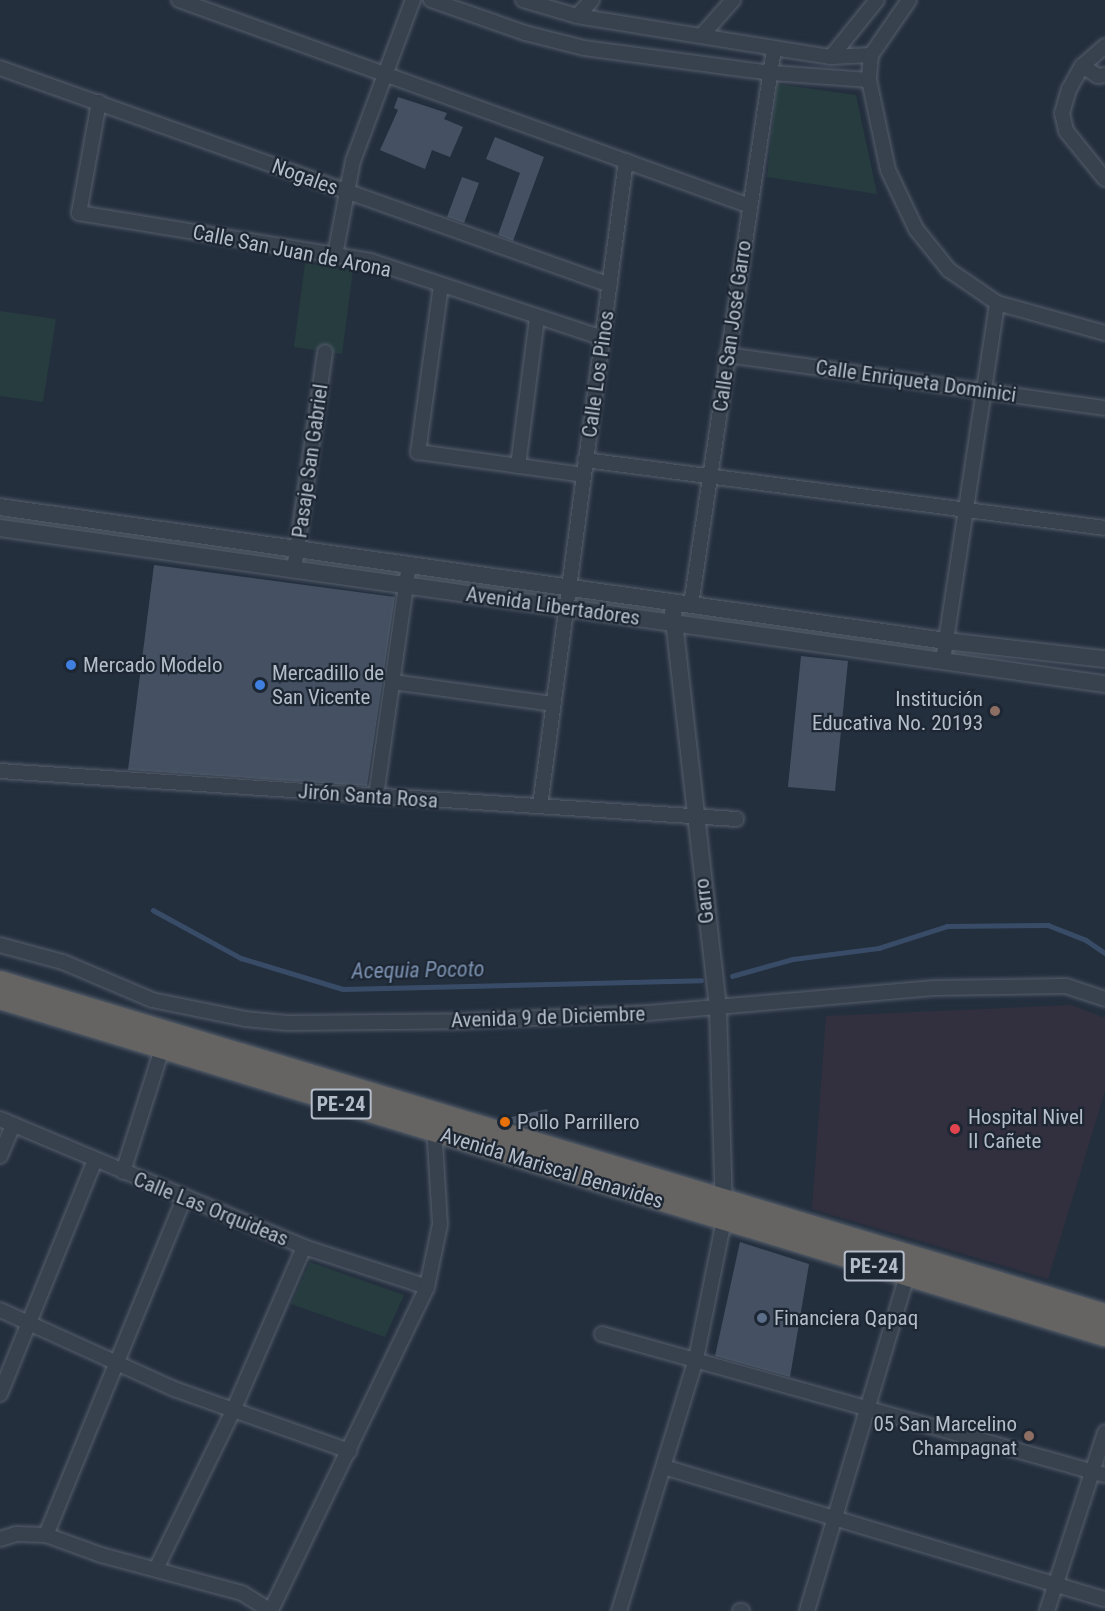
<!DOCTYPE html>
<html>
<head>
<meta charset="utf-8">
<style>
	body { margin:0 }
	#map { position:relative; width:1105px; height:1611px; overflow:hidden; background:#242f3e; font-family:"Roboto Condensed",sans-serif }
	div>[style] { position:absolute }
	.medical>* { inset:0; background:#32303f }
	.green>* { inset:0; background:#263c3f }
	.stream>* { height:4.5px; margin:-2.25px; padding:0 2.25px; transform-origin:2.25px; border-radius:2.25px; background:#394c67 }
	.building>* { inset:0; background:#455162 }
	.roads { filter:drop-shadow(0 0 2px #565f6c) drop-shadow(0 0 2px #565f6c) }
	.minor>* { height:14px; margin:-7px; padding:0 7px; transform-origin:7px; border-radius:7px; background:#38414e }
	.tertiary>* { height:16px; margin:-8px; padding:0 8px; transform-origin:8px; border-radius:8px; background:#38414e }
	.trunk>* { height:22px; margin:-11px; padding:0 11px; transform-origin:11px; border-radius:11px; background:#656462 }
	.dots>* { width:16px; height:16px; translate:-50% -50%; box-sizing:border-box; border:3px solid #1d2633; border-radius:50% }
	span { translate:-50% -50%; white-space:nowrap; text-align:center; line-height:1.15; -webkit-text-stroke:4.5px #1d2633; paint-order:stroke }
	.shield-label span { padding:2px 4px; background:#1d2633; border:2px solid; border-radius:4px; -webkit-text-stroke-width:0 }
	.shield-label { font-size:20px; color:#b4bcc9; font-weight:700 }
	.street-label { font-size:21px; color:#b4bcc9 }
	.poi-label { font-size:21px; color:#b4bcc9 }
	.left { translate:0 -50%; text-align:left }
	.right { translate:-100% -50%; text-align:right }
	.water-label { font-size:22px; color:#7c92b1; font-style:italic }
</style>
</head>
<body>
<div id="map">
	<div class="medical">
		<div style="clip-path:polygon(1071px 1005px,1105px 1018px,1105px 1091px,1048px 1279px,812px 1209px,826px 1016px)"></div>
	</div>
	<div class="green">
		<div style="clip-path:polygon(777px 84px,856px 95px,877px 194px,767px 177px)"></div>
		<div style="clip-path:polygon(305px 263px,353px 270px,342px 354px,294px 347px)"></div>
		<div style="clip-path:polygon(0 311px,56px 319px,43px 402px,0 396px)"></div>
		<div style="clip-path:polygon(310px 1262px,404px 1295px,385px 1337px,291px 1304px)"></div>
	</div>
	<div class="stream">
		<div style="left:153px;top:910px;width:100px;rotate:28.6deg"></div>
		<div style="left:241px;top:958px;width:107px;rotate:16.9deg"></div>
		<div style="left:343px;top:989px;width:358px;rotate:-1.4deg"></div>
		<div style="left:732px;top:976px;width:63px;rotate:-15.6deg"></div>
		<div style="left:793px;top:959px;width:87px;rotate:-7.3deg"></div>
		<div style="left:879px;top:948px;width:71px;rotate:-17.9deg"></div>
		<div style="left:947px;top:926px;width:101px;rotate:-0.6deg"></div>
		<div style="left:1048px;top:925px;width:41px;rotate:21.5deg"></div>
		<div style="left:1086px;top:940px;width:23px;rotate:34deg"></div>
	</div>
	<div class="building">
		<div style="clip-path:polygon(398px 97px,447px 113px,444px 119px,463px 127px,450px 157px,432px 150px,425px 169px,380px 150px,398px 110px,394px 108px)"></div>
		<div style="clip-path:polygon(495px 137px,544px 157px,513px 241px,498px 235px,520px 173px,486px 159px)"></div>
		<div style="clip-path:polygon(462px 177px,479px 183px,464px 223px,447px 217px)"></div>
		<div style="clip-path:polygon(154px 565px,395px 597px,367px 786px,128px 770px)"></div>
		<div style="clip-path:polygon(801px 656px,848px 661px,835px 791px,788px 787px)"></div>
		<div style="clip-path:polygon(547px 1109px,551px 1130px,543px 1132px,502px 1119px)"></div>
		<div style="clip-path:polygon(740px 1242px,809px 1264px,790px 1377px,715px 1356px)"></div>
	</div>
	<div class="roads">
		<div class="minor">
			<div style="left:179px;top:0;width:607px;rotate:19.84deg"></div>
			<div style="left:431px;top:0;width:100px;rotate:19.3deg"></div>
			<div style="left:525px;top:33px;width:61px;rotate:14.3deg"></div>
			<div style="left:584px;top:48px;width:190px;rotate:7.6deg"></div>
			<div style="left:772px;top:73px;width:97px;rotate:4.1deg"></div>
			<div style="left:523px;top:0;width:56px;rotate:16.5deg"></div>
			<div style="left:577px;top:16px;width:200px;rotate:9.2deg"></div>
			<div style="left:774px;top:48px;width:58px;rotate:9deg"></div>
			<div style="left:831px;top:57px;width:40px;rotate:-2.9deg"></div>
			<div style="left:909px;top:0;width:67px;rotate:124.6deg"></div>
			<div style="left:871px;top:55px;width:25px;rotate:95deg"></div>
			<div style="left:869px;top:80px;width:92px;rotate:78.1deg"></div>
			<div style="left:888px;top:170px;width:65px;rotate:64.6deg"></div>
			<div style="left:916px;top:229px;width:53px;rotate:51.2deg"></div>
			<div style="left:949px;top:270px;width:58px;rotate:34.5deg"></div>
			<div style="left:997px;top:303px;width:112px;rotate:15.5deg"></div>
			<div style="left:577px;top:16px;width:22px;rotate:-47deg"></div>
			<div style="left:702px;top:35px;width:47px;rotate:-48.5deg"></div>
			<div style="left:1105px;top:46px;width:30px;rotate:139deg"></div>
			<div style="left:1082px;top:66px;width:26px;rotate:119deg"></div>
			<div style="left:1069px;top:89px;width:25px;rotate:106deg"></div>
			<div style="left:1062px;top:113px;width:18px;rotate:77deg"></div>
			<div style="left:1066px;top:131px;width:62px;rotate:50.9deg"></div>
			<div style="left:831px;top:57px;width:73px;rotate:-51.1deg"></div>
			<div style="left:1082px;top:66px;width:19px;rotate:32deg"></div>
			<div style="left:1098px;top:76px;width:7px;rotate:-8deg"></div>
			<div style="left:0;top:68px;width:647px;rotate:19.58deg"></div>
			<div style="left:99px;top:102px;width:113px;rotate:100.2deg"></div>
			<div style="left:79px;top:213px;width:296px;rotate:9.3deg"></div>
			<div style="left:371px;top:261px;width:244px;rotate:18.4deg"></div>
			<div style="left:335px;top:255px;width:96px;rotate:-79.2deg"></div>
			<div style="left:353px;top:161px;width:172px;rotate:-69.6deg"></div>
			<div style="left:441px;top:285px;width:169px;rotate:97.8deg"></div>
			<div style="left:418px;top:452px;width:167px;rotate:7.9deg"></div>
			<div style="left:727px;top:355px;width:382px;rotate:8deg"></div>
			<div style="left:585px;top:460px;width:524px;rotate:7.45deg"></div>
			<div style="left:518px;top:466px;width:150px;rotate:-82.7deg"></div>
			<div style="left:294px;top:570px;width:220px;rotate:-81.9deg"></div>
			<div style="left:691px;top:605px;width:563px;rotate:-81.52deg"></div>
			<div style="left:943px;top:661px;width:362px;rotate:-81.4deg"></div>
			<div style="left:392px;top:682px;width:162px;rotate:7.8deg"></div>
			<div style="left:0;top:771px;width:738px;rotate:3.73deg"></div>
			<div style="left:376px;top:796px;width:233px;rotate:-81.9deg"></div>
			<div style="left:540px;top:806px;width:651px;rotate:-82.41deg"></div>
			<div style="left:0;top:945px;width:65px;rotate:15.1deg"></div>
			<div style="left:63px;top:962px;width:97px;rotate:23.1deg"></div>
			<div style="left:152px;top:1000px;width:95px;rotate:11.5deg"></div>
			<div style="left:245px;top:1019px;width:42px;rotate:5.4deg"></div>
			<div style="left:287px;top:1023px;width:177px;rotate:-0.6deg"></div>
			<div style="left:464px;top:1021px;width:184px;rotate:-2.5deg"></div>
			<div style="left:648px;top:1013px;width:287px;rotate:-5deg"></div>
			<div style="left:934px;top:988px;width:132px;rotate:-0.9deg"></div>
			<div style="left:1066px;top:986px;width:41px;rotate:18.4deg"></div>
			<div style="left:0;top:1119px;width:330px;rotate:22.8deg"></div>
			<div style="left:304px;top:1247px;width:129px;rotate:18deg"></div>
			<div style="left:0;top:1156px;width:34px;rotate:-67deg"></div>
			<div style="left:123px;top:1172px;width:135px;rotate:-72.4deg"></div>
			<div style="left:0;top:1310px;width:191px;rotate:24.4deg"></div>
			<div style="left:174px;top:1389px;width:186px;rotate:19.5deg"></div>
			<div style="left:602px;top:1334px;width:522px;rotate:15.66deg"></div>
			<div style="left:0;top:1394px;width:253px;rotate:-67.9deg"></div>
			<div style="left:664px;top:1467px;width:460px;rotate:16.7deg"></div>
			<div style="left:46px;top:1535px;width:363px;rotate:-67.7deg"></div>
			<div style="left:0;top:1539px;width:17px;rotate:-17deg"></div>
			<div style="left:16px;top:1534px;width:30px;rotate:2deg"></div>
			<div style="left:46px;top:1535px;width:59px;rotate:20deg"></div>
			<div style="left:101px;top:1555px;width:146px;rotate:15.1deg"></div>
			<div style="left:242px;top:1593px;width:34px;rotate:32deg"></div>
			<div style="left:156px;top:1569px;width:176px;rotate:-64deg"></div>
			<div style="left:233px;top:1411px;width:179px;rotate:-66.6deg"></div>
			<div style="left:271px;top:1610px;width:359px;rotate:-64.2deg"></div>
			<div style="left:427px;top:1287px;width:64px;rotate:-78.3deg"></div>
			<div style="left:440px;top:1224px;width:99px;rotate:-93.5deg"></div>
			<div style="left:619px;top:1611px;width:264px;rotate:-73deg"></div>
			<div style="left:696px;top:1359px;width:142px;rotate:-78.6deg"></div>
			<div style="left:740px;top:1611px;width:2px"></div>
			<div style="left:807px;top:1611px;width:358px;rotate:-73.4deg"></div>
			<div style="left:1047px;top:1611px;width:188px;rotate:-72deg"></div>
		</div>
		<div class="tertiary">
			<div style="left:0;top:507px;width:955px;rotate:8.06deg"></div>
			<div style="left:946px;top:641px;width:160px;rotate:6.5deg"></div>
			<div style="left:0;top:528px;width:1116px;rotate:8.04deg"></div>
			<div style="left:673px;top:612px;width:399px;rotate:83.5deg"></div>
			<div style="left:718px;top:1008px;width:203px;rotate:88.3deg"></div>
		</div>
		<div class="trunk">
			<div style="left:0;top:982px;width:1154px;rotate:16.77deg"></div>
			<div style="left:0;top:998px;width:1155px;rotate:16.96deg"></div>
		</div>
	</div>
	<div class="dots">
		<div style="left:71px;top:665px;background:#3f7fe0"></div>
		<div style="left:260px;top:685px;background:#3f7fe0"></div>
		<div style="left:995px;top:711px;background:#8d6e63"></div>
		<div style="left:505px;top:1122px;background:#e8710a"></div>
		<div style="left:955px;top:1129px;background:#e0444e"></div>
		<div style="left:762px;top:1318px;background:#5c6f8a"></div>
		<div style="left:1029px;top:1436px;background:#8d6e63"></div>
	</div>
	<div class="shield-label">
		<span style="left:341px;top:1104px">PE-24</span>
		<span style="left:874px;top:1266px">PE-24</span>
	</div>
	<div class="street-label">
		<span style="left:305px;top:177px;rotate:20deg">Nogales</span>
		<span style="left:292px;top:251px;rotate:11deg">Calle San Juan de Arona</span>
		<span style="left:732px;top:326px;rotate:-82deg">Calle San José Garro</span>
		<span style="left:598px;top:374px;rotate:-82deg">Calle Los Pinos</span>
		<span style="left:916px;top:381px;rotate:8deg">Calle Enriqueta Dominici</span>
		<span style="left:310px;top:461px;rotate:-82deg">Pasaje San Gabriel</span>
		<span style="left:553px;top:606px;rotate:8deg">Avenida Libertadores</span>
		<span style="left:368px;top:796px;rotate:4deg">Jirón Santa Rosa</span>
		<span style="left:704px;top:901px;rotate:-97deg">Garro</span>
		<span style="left:548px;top:1017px;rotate:-2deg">Avenida 9 de Diciembre</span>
		<span style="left:552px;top:1168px;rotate:17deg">Avenida Mariscal Benavides</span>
		<span style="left:211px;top:1209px;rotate:22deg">Calle Las Orquideas</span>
	</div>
	<div class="poi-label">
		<span class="left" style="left:83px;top:665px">Mercado Modelo</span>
		<span class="left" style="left:272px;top:685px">Mercadillo de<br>San Vicente</span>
		<span class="right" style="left:983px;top:711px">Institución<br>Educativa No. 20193</span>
		<span class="left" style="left:968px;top:1129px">Hospital Nivel<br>II Cañete</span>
		<span class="left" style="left:517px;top:1122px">Pollo Parrillero</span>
		<span class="left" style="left:774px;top:1318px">Financiera Qapaq</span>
		<span class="right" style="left:1017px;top:1436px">05 San Marcelino<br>Champagnat</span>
	</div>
	<div class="water-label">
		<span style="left:418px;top:970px;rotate:-1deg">Acequia Pocoto</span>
	</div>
</div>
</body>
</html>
